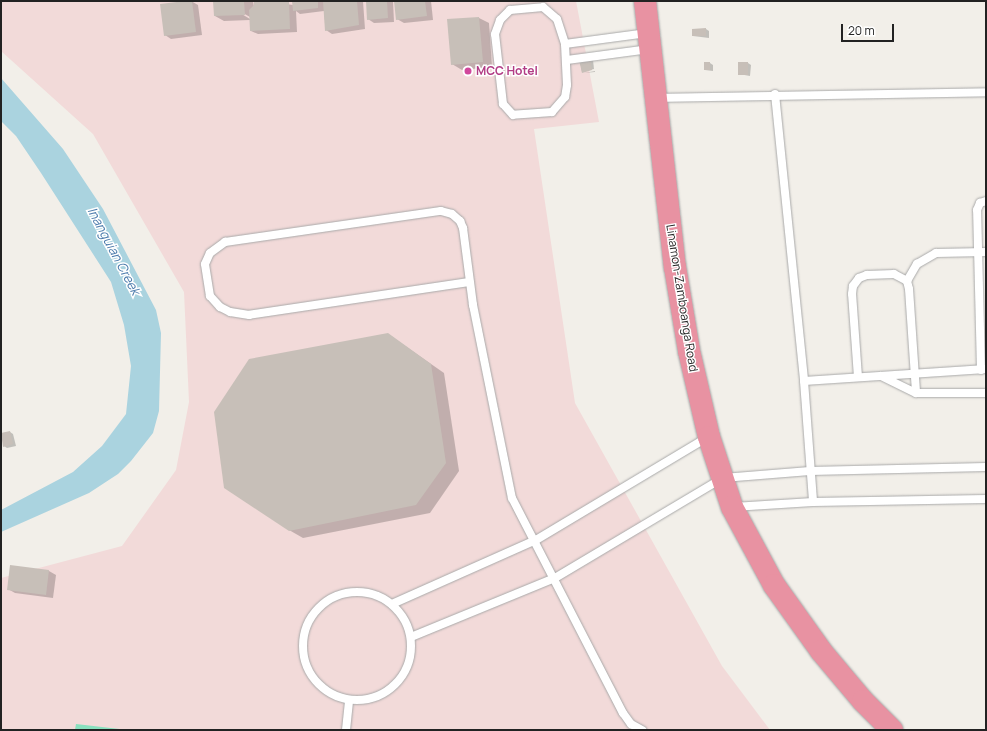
<!DOCTYPE html>
<html>
<head>
<meta charset="utf-8">
<style>
	body { margin:0 }
	#map { position:relative; width:987px; height:731px; overflow:hidden; background:#f2efe9; font-family:Manrope,sans-serif }
	div>[style] { position:absolute }
	.commercial>* { inset:0; background:#f2dad9 }
	.pitch>* { inset:0; background:#88e0be }
	.water>* { inset:0; background:#aad3df }
	.shadow>* { inset:0; background:#0003 }
	.building>* { inset:0; background:#c7bfb8 }
	.roads { filter:drop-shadow(0 0 1px #a9a9a9) drop-shadow(0 0 1px #a9a9a9) }
	.lane>* { height:8px; margin:-4px; padding:0 4px; transform-origin:4px; border-radius:4px; background:#fff }
	.lane>.ring { margin:-4px; padding:0; box-sizing:content-box; background:none; border:8px solid #fff; border-radius:50% }
	.highway>* { height:22px; margin:-11px; padding:0 11px; transform-origin:11px; border-radius:11px; background:#e892a2 }
	.dots>* { width:11px; height:11px; translate:-50% -50%; box-sizing:border-box; border:2px solid #fff; border-radius:50% }
	span { translate:-50% -50%; white-space:nowrap; text-align:center; line-height:1.15; -webkit-text-stroke:3px #fff; paint-order:stroke }
	.hotel-label { font-size:12px; color:#b23c85; font-weight:700 }
	.left { translate:0 -50%; text-align:left }
	.street-label { font-size:12px; color:#222 }
	.water-label { font-size:13px; color:#4a7aab; font-style:italic }
	.frame { position:absolute; inset:0; border:2px solid #222; pointer-events:none }
	.scale { position:absolute; left:841px; top:24px; width:53px; height:18px; box-sizing:border-box; border:2px solid #222; border-top:0; padding-left:5px; font-size:12px; line-height:14px; white-space:nowrap; color:#222; -webkit-text-stroke:3px #fff; paint-order:stroke }
</style>
</head>
<body>
<div id="map">
	<div class="commercial">
		<div style="clip-path:polygon(1px 1px,576px 1px,599px 122px,534px 129px,575px 403px,722px 666px,770px 730px,1px 730px,1px 578px,122px 546px,176px 470px,189px 402px,184px 292px,93px 134px,1px 51px)"></div>
	</div>
	<div class="pitch">
		<div style="clip-path:polygon(76px 724px,128px 730px,75px 730px)"></div>
	</div>
	<div class="water">
		<div style="clip-path:polygon(1px 78px,63px 149px,103px 209px,156px 310px,161px 333px,159px 411px,153px 433px,131px 461px,118px 474px,89px 493px,1px 532px,1px 510px,73px 472px,102px 446px,126px 414px,131px 366px,124px 325px,111px 282px,41px 173px,16px 136px,1px 121px)"></div>
	</div>
	<div class="shadow">
		<div style="clip-path:polygon(191px 1px,198px 5px,202px 35px,171px 39px,165px 35px)"></div>
		<div style="clip-path:polygon(evenodd,214px 1px,253px 1px,254px 7px,255px 1px,279px 1px,279px 3px,293px 5px,293px 1px,363px 1px,365px 29px,332px 34px,326px 30px,324px 11px,300px 14px,296px 11px,297px 32px,258px 34px,251px 31px,250px 20px,224px 21px,215px 16px,214px 1px,241px 12px,250px 17px,250px 19px,240px 13px,241px 12px)"></div>
		<div style="clip-path:polygon(367px 1px,393px 1px,394px 22px,374px 23px,368px 19px)"></div>
		<div style="clip-path:polygon(395px 1px,431px 1px,433px 20px,404px 23px,397px 19px)"></div>
		<div style="clip-path:polygon(479px 18px,489px 23px,492px 67px,462px 70px,452px 64px)"></div>
		<div style="clip-path:polygon(706px 29px,709px 31px,709px 38px,693px 36px,693px 30px)"></div>
		<div style="clip-path:polygon(580px 60px,593px 60px,594px 69px,582px 72px)"></div>
		<div style="clip-path:polygon(710px 63px,713px 65px,713px 71px,705px 70px)"></div>
		<div style="clip-path:polygon(748px 63px,751px 65px,750px 76px,739px 74px)"></div>
		<div style="clip-path:polygon(595px 71px,595px 72px,584px 73px)"></div>
		<div style="clip-path:polygon(388px 334px,444px 373px,459px 471px,430px 513px,303px 538px,289px 530px)"></div>
		<div style="clip-path:polygon(10px 432px,13px 434px,16px 446px,7px 448px,4px 446px)"></div>
		<div style="clip-path:polygon(11px 566px,49px 571px,56px 575px,53px 598px,15px 593px,8px 589px)"></div>
	</div>
	<div class="building">
		<div style="clip-path:polygon(185px 1px,192px 1px,196px 32px,164px 36px,160px 4px)"></div>
		<div style="clip-path:polygon(213px 1px,244px 1px,245px 15px,214px 16px)"></div>
		<div style="clip-path:polygon(254px 1px,289px 2px,290px 29px,250px 31px,249px 10px,254px 5px)"></div>
		<div style="clip-path:polygon(292px 1px,318px 1px,318px 8px,293px 11px)"></div>
		<div style="clip-path:polygon(323px 1px,357px 1px,359px 25px,325px 31px)"></div>
		<div style="clip-path:polygon(366px 1px,387px 1px,388px 18px,367px 20px)"></div>
		<div style="clip-path:polygon(394px 1px,425px 1px,427px 16px,396px 20px)"></div>
		<div style="clip-path:polygon(479px 17px,483px 62px,451px 65px,447px 19px)"></div>
		<div style="clip-path:polygon(706px 28px,706px 36px,692px 36px,692px 29px)"></div>
		<div style="clip-path:polygon(590px 58px,592px 70px,582px 73px,579px 60px)"></div>
		<div style="clip-path:polygon(704px 62px,710px 62px,710px 70px,704px 70px)"></div>
		<div style="clip-path:polygon(738px 62px,748px 62px,748px 75px,738px 75px)"></div>
		<div style="clip-path:polygon(388px 333px,431px 364px,446px 463px,416px 505px,289px 531px,224px 488px,214px 412px,249px 359px)"></div>
		<div style="clip-path:polygon(10px 431px,13px 444px,3px 447px,1px 433px)"></div>
		<div style="clip-path:polygon(10px 565px,49px 570px,46px 595px,7px 590px)"></div>
	</div>
	<div class="roads">
		<div class="lane">
			<div style="left:543px;top:7px;width:18px;rotate:41deg"></div>
			<div style="left:557px;top:19px;width:26px;rotate:72deg"></div>
			<div style="left:565px;top:44px;width:41px;rotate:87.2deg"></div>
			<div style="left:567px;top:85px;width:12px;rotate:99deg"></div>
			<div style="left:565px;top:97px;width:20px;rotate:131deg"></div>
			<div style="left:552px;top:112px;width:39px;rotate:176deg"></div>
			<div style="left:513px;top:115px;width:15px;rotate:-132deg"></div>
			<div style="left:503px;top:104px;width:70px;rotate:-96.5deg"></div>
			<div style="left:495px;top:34px;width:15px;rotate:-70deg"></div>
			<div style="left:500px;top:20px;width:14px;rotate:-45deg"></div>
			<div style="left:510px;top:10px;width:33px;rotate:-5deg"></div>
			<div style="left:565px;top:44px;width:83px;rotate:-7.6deg"></div>
			<div style="left:567px;top:60px;width:83px;rotate:-7.6deg"></div>
			<div style="left:775px;top:94px;width:288px;rotate:84.2deg"></div>
			<div style="left:804px;top:381px;width:121px;rotate:85.7deg"></div>
			<div style="left:657px;top:98px;width:329px;rotate:-1deg"></div>
			<div style="left:907px;top:281px;width:20px;rotate:-60deg"></div>
			<div style="left:917px;top:264px;width:22px;rotate:-30deg"></div>
			<div style="left:936px;top:253px;width:50px;rotate:-1.1deg"></div>
			<div style="left:469px;top:282px;width:222px;rotate:171.5deg"></div>
			<div style="left:249px;top:315px;width:19px;rotate:-171deg"></div>
			<div style="left:230px;top:312px;width:11px;rotate:-153deg"></div>
			<div style="left:220px;top:307px;width:15px;rotate:-132deg"></div>
			<div style="left:210px;top:296px;width:32px;rotate:-99deg"></div>
			<div style="left:205px;top:264px;width:12px;rotate:-66deg"></div>
			<div style="left:210px;top:253px;width:19px;rotate:-36deg"></div>
			<div style="left:225px;top:242px;width:218px;rotate:-8.2deg"></div>
			<div style="left:441px;top:211px;width:11px;rotate:15deg"></div>
			<div style="left:452px;top:214px;width:11px;rotate:41deg"></div>
			<div style="left:460px;top:221px;width:8px;rotate:67deg"></div>
			<div style="left:463px;top:228px;width:78px;rotate:82.6deg"></div>
			<div style="left:473px;top:305px;width:197px;rotate:78.6deg"></div>
			<div style="left:512px;top:498px;width:242px;rotate:62.7deg"></div>
			<div style="left:623px;top:713px;width:14px;rotate:54deg"></div>
			<div style="left:631px;top:724px;width:13px;rotate:29deg"></div>
			<div style="left:981px;top:370px;width:160px;rotate:-91.4deg"></div>
			<div style="left:977px;top:210px;width:8px;rotate:-67deg"></div>
			<div style="left:980px;top:203px;width:6px;rotate:-18deg"></div>
			<div style="left:881px;top:376px;width:39px;rotate:26deg"></div>
			<div style="left:916px;top:393px;width:70px"></div>
			<div style="left:858px;top:377px;width:83px;rotate:-94.1deg"></div>
			<div style="left:852px;top:294px;width:8px;rotate:-83deg"></div>
			<div style="left:853px;top:286px;width:10px;rotate:-53deg"></div>
			<div style="left:859px;top:278px;width:9px;rotate:-21deg"></div>
			<div style="left:867px;top:275px;width:27px;rotate:-2deg"></div>
			<div style="left:894px;top:274px;width:15px;rotate:28deg"></div>
			<div style="left:907px;top:281px;width:8px;rotate:76deg"></div>
			<div style="left:909px;top:289px;width:104px;rotate:86.1deg"></div>
			<div style="left:804px;top:381px;width:182px;rotate:-3.8deg"></div>
			<div style="left:733px;top:507px;width:80px;rotate:-3.6deg"></div>
			<div style="left:813px;top:502px;width:173px;rotate:-1deg"></div>
			<div class="ring" style="left:303px;top:592px;width:100px;height:100px"></div>
			<div style="left:392px;top:604px;width:158px;rotate:-24deg"></div>
			<div style="left:536px;top:540px;width:200px;rotate:-30.9deg"></div>
			<div style="left:411px;top:637px;width:156px;rotate:-22.3deg"></div>
			<div style="left:555px;top:578px;width:196px;rotate:-30.8deg"></div>
			<div style="left:723px;top:478px;width:87px;rotate:-4.6deg"></div>
			<div style="left:810px;top:471px;width:176px;rotate:-1.3deg"></div>
			<div style="left:346px;top:730px;width:30px;rotate:-84deg"></div>
		</div>
		<div class="highway">
			<div style="left:645px;top:1px;width:268px;rotate:83.6deg"></div>
			<div style="left:675px;top:267px;width:85px;rotate:80.5deg"></div>
			<div style="left:689px;top:351px;width:88px;rotate:76.9deg"></div>
			<div style="left:709px;top:437px;width:74px;rotate:71.8deg"></div>
			<div style="left:732px;top:507px;width:89px;rotate:61.7deg"></div>
			<div style="left:774px;top:585px;width:81px;rotate:54.5deg"></div>
			<div style="left:821px;top:651px;width:65px;rotate:50deg"></div>
			<div style="left:863px;top:701px;width:41px;rotate:45deg"></div>
		</div>
	</div>
	<div class="dots">
		<div style="left:468px;top:71px;background:#d1479c"></div>
	</div>
	<div class="hotel-label">
		<span class="left" style="left:476px;top:71px">MCC Hotel</span>
	</div>
	<div class="street-label">
		<span style="left:682px;top:298px;rotate:81deg">Linamon-Zamboanga Road</span>
	</div>
	<div class="water-label">
		<span style="left:114px;top:251px;rotate:62deg">Inanguian Creek</span>
	</div>
	<div class="frame"></div>
	<div class="scale">20 m</div>
</div>
</body>
</html>
